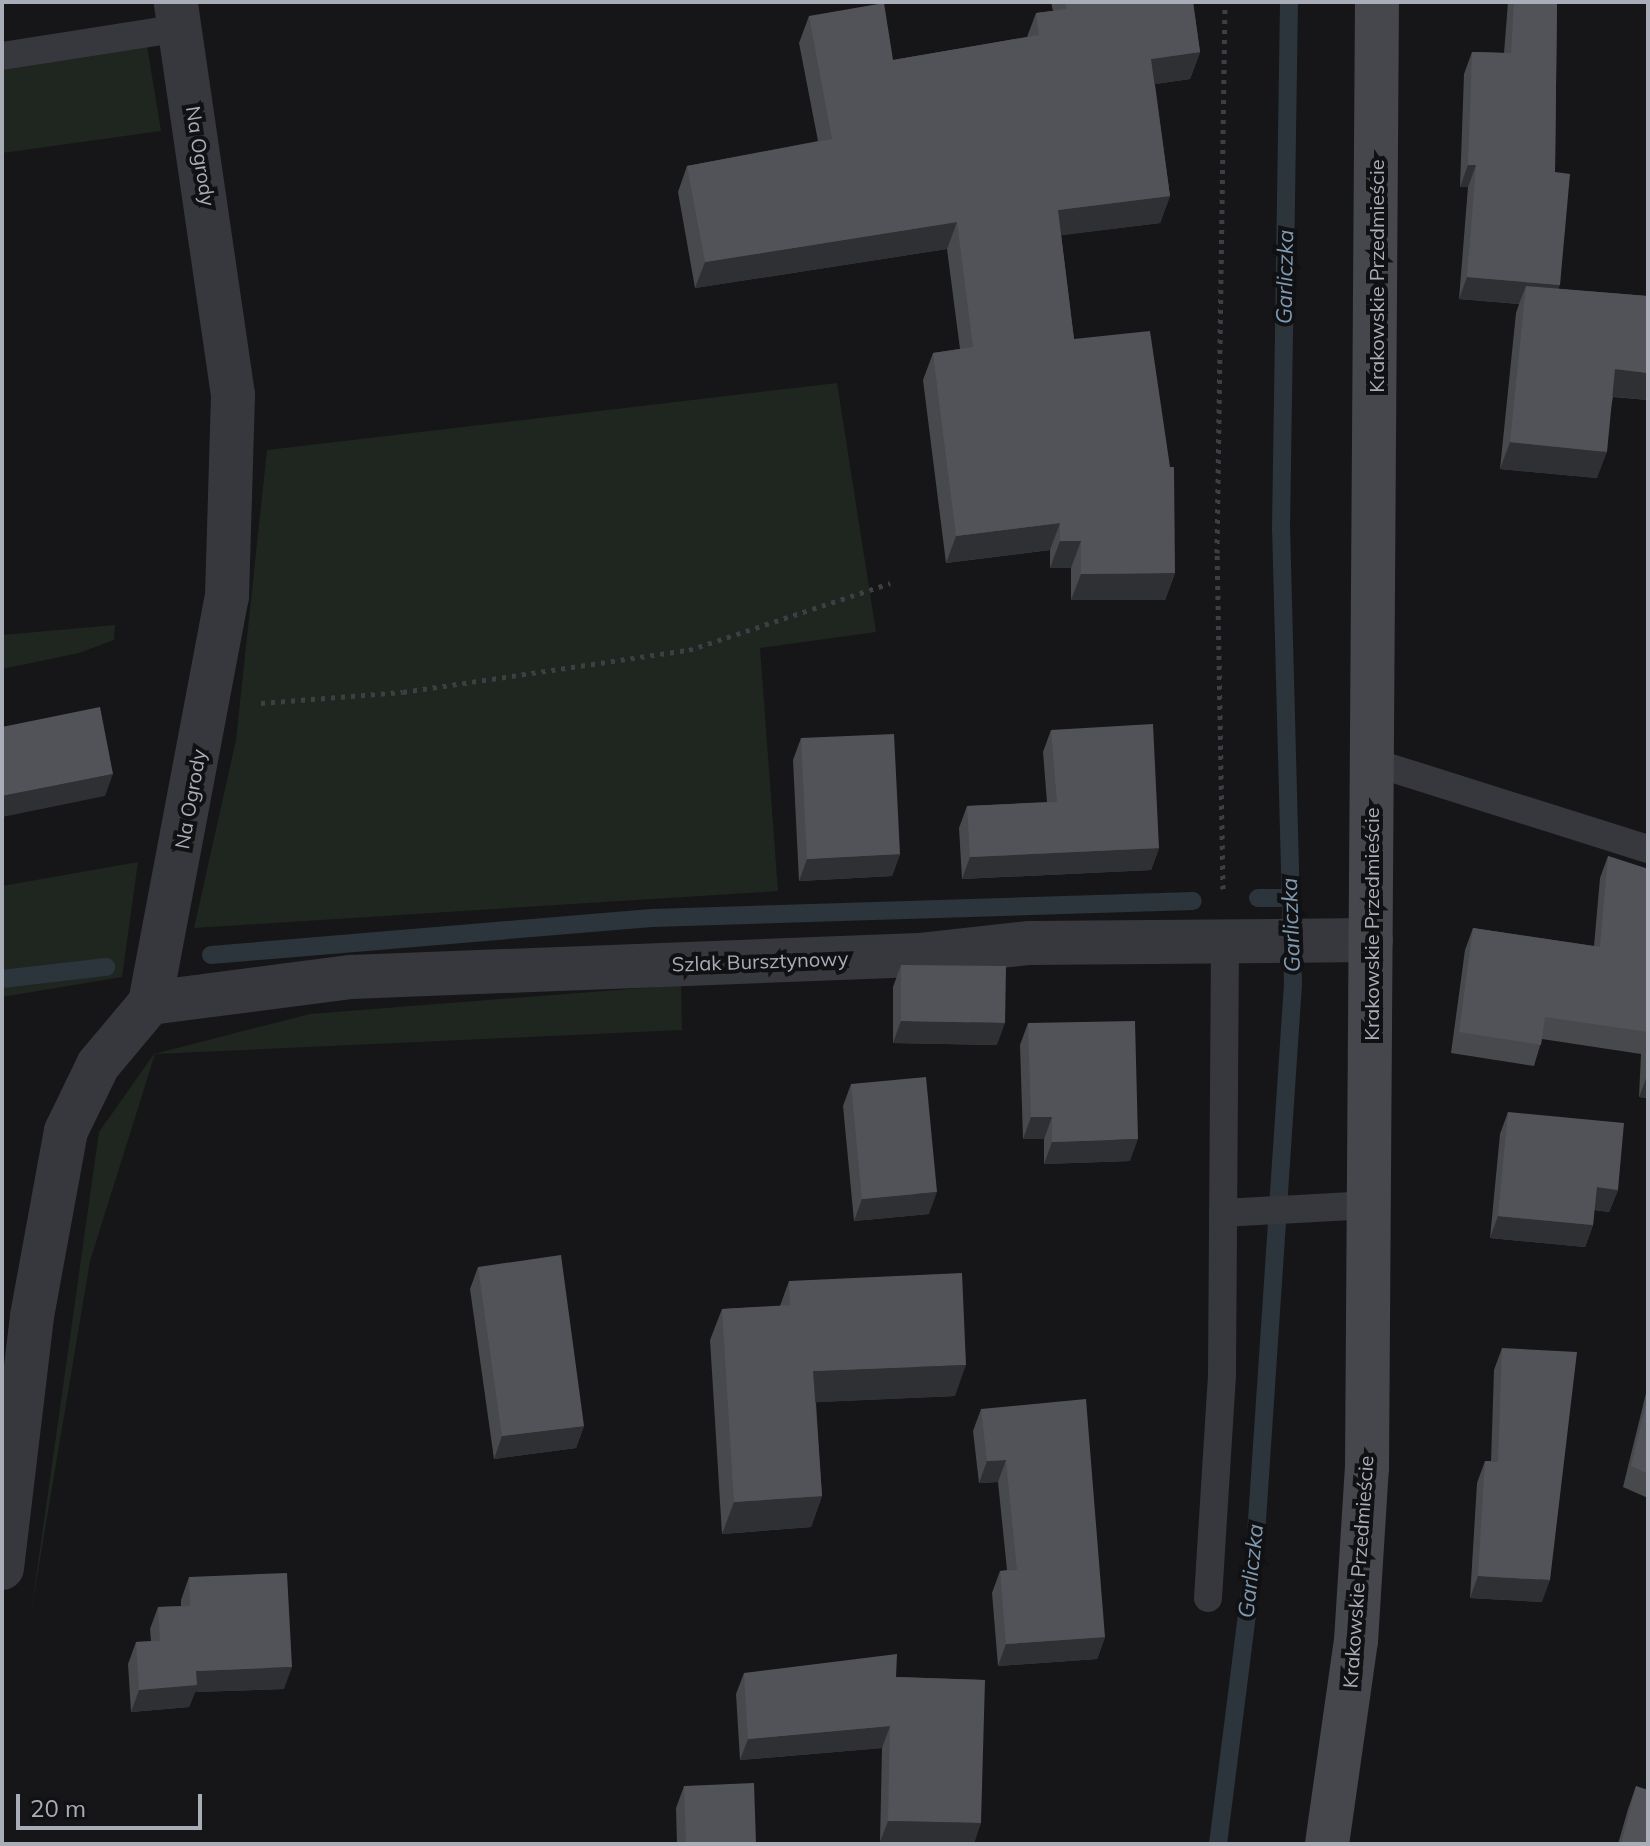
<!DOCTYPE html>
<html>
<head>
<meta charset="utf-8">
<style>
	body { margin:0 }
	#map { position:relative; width:1650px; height:1846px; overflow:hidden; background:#161618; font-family:Mulish,sans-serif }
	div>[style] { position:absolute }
	.green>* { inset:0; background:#1e261f }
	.stream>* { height:18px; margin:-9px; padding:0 9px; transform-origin:9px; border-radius:9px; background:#2c353c }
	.path>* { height:5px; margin-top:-2.5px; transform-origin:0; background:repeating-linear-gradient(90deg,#3d3f44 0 4px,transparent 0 10px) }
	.lane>* { height:28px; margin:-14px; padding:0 14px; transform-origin:14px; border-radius:14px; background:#37383d }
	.street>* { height:44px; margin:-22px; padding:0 22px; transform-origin:22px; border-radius:22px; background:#37383d }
	.secondary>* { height:44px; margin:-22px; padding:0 22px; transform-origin:22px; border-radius:22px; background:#45474d }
	.wall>* { inset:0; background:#47494d }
	.shaded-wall>* { inset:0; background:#2f3033 }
	.building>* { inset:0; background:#525359 }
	span { translate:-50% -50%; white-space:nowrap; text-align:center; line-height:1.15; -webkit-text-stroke:8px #111113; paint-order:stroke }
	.street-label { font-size:20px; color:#a8adb8 }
	.water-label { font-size:22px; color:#7f9bb3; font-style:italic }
	.frame { position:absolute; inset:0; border:4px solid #a8adb8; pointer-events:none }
	.scale { position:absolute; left:16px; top:1794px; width:186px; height:36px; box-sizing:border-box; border:4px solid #a8adb8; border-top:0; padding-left:10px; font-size:24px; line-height:28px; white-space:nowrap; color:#a8adb8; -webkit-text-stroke:6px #111113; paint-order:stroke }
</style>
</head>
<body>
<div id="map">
	<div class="green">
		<div style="clip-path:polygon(145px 33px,161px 131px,2px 153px,2px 56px)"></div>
		<div style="clip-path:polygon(837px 383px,876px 632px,760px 648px,778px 891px,194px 928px,236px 740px,267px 450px)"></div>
		<div style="clip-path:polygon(115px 625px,114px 640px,79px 653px,2px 669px,2px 635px)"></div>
		<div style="clip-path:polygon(138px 862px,122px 977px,2px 997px,2px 886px)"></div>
		<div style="clip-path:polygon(681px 985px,682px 1030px,155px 1054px,90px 1261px,31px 1613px,99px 1132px,154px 1054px,310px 1014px)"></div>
	</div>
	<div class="stream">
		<div style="left:1258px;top:898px;width:33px"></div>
		<div style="left:211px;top:955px;width:445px;rotate:-4.8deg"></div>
		<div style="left:654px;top:918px;width:539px;rotate:-1.81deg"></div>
		<div style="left:2px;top:979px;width:105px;rotate:-6.6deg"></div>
		<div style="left:1218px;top:1844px;width:296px;rotate:-82.8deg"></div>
		<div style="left:1255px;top:1550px;width:567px;rotate:-86.16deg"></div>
		<div style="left:1293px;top:984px;width:455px;rotate:-91.5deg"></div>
		<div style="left:1281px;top:529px;width:527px;rotate:-89.13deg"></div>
	</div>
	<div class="path">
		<div style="left:261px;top:703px;width:142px;rotate:-4.4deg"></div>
		<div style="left:403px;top:692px;width:289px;rotate:-8.4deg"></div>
		<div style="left:689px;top:650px;width:212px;rotate:-18.4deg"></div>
		<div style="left:1223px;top:889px;width:336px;rotate:-91deg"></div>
		<div style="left:1217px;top:553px;width:551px;rotate:-89.17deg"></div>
	</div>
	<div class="lane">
		<div style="left:2px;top:56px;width:180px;rotate:-8.9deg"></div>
		<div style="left:1372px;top:762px;width:289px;rotate:17.5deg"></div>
		<div style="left:1223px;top:1213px;width:147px;rotate:-3.1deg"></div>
		<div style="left:1208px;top:1598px;width:225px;rotate:-86.4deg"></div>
		<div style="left:1222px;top:1373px;width:428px;rotate:-89.6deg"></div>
	</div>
	<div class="street">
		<div style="left:150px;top:1003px;width:203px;rotate:-7.4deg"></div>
		<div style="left:351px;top:977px;width:568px;rotate:-2.22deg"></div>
		<div style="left:919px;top:955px;width:112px;rotate:-6.2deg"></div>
		<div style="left:1030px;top:943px;width:341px;rotate:-0.5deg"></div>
		<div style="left:2px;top:1568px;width:254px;rotate:-83.2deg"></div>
		<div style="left:32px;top:1316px;width:188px;rotate:-79.6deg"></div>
		<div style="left:66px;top:1131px;width:73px;rotate:-64.1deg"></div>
		<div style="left:98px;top:1065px;width:81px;rotate:-50deg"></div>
		<div style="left:150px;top:1003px;width:413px;rotate:-79.3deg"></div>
		<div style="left:227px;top:597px;width:202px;rotate:-88.3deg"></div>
		<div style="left:233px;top:395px;width:397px;rotate:-98.3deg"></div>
	</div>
	<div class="secondary">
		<div style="left:1327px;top:1844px;width:205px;rotate:-81.9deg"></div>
		<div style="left:1356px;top:1641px;width:173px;rotate:-86.4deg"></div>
		<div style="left:1367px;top:1468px;width:1466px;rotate:-89.61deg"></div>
	</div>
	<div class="wall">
		<div style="clip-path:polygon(1051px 2px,1193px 2px,1200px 52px,1190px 79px,1155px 84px,1170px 196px,1160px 223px,1061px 235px,1074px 339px,1175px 573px,1165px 600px,1071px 600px,1071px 568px,1050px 568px,1050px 550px,946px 563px,923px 380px,933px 353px,960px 349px,947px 249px,695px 288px,678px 192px,687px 166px,818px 141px,799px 43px,809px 16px,893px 60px,1027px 37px,1036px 13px,1053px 11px)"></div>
		<div style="clip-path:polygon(1508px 2px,1579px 2px,1578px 4px,1557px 3px,1555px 172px,1559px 289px,1647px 296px,1648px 285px,1648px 400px,1613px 397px,1597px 478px,1500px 469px,1516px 313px,1519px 304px,1459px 299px,1468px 187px,1460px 187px,1464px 74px,1472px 52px,1504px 53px)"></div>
		<div style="clip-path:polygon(1051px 730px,1159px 848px,1151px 870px,962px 879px,959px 828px,967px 806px,1047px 802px,1043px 752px)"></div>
		<div style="clip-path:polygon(801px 738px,900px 854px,892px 876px,799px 881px,793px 760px)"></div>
		<div style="clip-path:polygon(1608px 856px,1648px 869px,1648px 1098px,1639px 1097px,1641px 1054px,1542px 1039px,1534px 1066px,1451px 1053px,1465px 950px,1473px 928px,1594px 946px,1600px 878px)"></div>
		<div style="clip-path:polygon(901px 965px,997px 1045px,893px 1043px,893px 987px)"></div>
		<div style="clip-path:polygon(1028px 1023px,1130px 1161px,1044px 1164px,1044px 1139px,1023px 1139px,1020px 1045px)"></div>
		<div style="clip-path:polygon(851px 1084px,929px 1214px,854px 1221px,843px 1106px)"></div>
		<div style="clip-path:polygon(1508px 1112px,1618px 1190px,1609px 1212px,1594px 1210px,1593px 1225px,1585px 1247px,1490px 1238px,1500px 1134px)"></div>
		<div style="clip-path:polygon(478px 1267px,584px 1426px,576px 1448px,494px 1459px,470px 1289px)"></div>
		<div style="clip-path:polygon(789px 1281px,955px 1396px,816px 1402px,822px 1496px,811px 1527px,722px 1534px,710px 1340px,722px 1309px,780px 1306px)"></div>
		<div style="clip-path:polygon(1502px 1348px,1542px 1602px,1470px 1598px,1477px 1483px,1485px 1461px,1491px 1461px,1494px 1370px)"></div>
		<div style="clip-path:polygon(1648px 1385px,1648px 1498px,1623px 1487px)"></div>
		<div style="clip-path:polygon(981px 1409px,1105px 1637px,1097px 1659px,998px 1666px,992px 1593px,1000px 1571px,1007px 1570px,998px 1482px,979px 1483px,973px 1431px)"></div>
		<div style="clip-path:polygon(189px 1577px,284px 1689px,195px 1692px,189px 1707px,131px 1712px,128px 1664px,136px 1642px,151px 1641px,150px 1629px,158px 1607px,181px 1606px,181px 1600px)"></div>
		<div style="clip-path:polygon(744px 1673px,896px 1677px,985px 1680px,880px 1842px,882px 1748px,740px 1760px,736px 1694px)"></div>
		<div style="clip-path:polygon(684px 1786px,756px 1844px,677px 1844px,676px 1808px)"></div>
		<div style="clip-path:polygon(1636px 1786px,1648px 1844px,1618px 1844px,1628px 1809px)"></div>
	</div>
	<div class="shaded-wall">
		<div style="clip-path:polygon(1550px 2px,1579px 2px,1578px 4px)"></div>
		<div style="clip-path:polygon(1200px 52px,1190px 79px,1142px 86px,1151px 59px)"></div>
		<div style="clip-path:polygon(1468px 165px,1476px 165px,1468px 187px,1460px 187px)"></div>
		<div style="clip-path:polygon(1170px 196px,1160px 223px,1048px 237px,1058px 210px)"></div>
		<div style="clip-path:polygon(957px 222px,947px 249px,695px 288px,705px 262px)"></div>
		<div style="clip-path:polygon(1467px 277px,1560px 285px,1552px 307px,1526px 286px,1519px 304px,1459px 299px)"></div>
		<div style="clip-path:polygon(1615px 369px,1648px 373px,1648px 400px,1606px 396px)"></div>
		<div style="clip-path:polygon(1510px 442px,1607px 452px,1597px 478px,1500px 469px)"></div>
		<div style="clip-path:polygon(1060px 523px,1050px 550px,946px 563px,956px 536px)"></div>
		<div style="clip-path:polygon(1060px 541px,1081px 541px,1071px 568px,1050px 568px)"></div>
		<div style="clip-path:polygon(1175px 573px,1165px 600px,1071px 600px,1081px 574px)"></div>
		<div style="clip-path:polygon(113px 774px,105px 796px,2px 817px,2px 796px)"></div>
		<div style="clip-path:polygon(1159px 848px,1151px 870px,962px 879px,970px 857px)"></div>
		<div style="clip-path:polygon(900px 854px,892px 876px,799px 881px,807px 859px)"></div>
		<div style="clip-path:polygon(901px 1021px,1005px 1023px,997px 1045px,893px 1043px)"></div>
		<div style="clip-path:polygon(1647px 1076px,1648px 1076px,1648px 1098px,1639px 1097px)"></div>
		<div style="clip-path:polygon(1031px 1117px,1052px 1117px,1044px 1139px,1023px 1139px)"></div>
		<div style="clip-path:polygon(1138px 1139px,1130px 1161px,1044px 1164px,1052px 1142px)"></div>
		<div style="clip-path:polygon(1597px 1187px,1618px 1190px,1609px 1212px,1589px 1209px)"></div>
		<div style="clip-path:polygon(937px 1192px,929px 1214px,854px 1221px,862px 1199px)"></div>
		<div style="clip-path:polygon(1498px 1216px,1593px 1225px,1585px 1247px,1490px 1238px)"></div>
		<div style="clip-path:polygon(966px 1365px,955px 1396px,802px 1403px,813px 1371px)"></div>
		<div style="clip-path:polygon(584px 1426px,576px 1448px,494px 1459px,502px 1436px)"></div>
		<div style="clip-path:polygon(1006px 1460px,998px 1482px,979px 1483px,987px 1461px)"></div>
		<div style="clip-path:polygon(822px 1496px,811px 1527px,722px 1534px,734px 1502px)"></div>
		<div style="clip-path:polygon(1478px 1576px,1550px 1580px,1542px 1602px,1470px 1598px)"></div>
		<div style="clip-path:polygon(1105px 1637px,1097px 1659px,998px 1666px,1006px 1644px)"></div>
		<div style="clip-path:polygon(292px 1667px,284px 1689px,195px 1692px,189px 1707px,131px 1712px,139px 1690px,196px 1671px)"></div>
		<div style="clip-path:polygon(890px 1726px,882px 1748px,740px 1760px,748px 1739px)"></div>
		<div style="clip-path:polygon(888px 1821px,981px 1823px,974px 1844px,880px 1842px)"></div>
	</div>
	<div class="building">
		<div style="clip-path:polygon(1065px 2px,1193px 2px,1200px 52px,1151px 59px,1170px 196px,1058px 210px,1074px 339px,1150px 331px,1170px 467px,1174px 467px,1175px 573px,1081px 574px,1081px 541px,1060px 541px,1060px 523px,956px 536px,933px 353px,973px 347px,957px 222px,705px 262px,687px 166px,832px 139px,809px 16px,884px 3px,893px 60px,1039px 35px,1036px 13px,1067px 9px)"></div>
		<div style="clip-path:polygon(1514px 2px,1557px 2px,1555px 172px,1570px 174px,1560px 285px,1467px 277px,1476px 165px,1468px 165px,1472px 52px,1511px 53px)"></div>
		<div style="clip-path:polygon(1526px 286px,1648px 296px,1648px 373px,1615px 369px,1607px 452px,1510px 442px)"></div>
		<div style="clip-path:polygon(100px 707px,113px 774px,2px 796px,2px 727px)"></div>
		<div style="clip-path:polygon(1153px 724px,1159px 848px,970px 857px,967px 806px,1057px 802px,1051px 730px)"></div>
		<div style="clip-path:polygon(894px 734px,900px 854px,807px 859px,801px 738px)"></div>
		<div style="clip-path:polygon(1608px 856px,1648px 869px,1648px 1032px,1545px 1017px,1541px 1045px,1459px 1032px,1473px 928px,1600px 947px)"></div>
		<div style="clip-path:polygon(901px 965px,1006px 966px,1005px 1023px,901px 1021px)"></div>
		<div style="clip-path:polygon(1135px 1021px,1138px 1139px,1052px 1142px,1052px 1117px,1031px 1117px,1028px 1023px)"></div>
		<div style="clip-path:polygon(926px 1077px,937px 1192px,862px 1199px,851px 1084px)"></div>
		<div style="clip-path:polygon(1508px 1112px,1624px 1123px,1618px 1190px,1597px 1187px,1593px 1225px,1498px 1216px)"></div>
		<div style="clip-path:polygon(561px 1255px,584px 1426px,502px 1436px,478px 1267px)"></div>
		<div style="clip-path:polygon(962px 1273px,966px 1365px,813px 1371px,822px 1496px,734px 1502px,722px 1309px,790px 1305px,789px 1281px)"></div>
		<div style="clip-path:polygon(1502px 1348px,1577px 1352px,1550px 1580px,1478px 1576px,1485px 1461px,1498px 1462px)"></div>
		<div style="clip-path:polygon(1648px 1395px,1648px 1474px,1631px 1466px)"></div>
		<div style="clip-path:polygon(1086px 1399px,1105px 1637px,1006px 1644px,1000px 1571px,1017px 1570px,1006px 1460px,987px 1461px,981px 1409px)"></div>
		<div style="clip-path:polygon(287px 1573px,292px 1667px,196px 1671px,197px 1685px,139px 1690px,136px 1642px,160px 1641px,158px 1607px,190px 1606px,189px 1577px)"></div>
		<div style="clip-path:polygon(897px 1654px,896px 1677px,985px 1680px,981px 1823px,888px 1821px,890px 1726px,748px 1739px,744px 1673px)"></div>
		<div style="clip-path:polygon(754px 1783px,756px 1844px,686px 1844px,684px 1786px)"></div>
		<div style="clip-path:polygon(1636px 1786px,1648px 1790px,1648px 1844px,1621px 1844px)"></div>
	</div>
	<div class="street-label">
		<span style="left:201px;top:156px;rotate:81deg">Na Ogrody</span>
		<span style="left:1376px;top:276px;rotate:-90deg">Krakowskie Przedmieście</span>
		<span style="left:190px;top:799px;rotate:-80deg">Na Ogrody</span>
		<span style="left:1371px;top:924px;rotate:-90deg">Krakowskie Przedmieście</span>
		<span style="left:760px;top:961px;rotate:-2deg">Szlak Bursztynowy</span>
		<span style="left:1358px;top:1572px;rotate:-86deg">Krakowskie Przedmieście</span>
	</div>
	<div class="water-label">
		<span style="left:1285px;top:277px;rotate:-89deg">Garliczka</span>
		<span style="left:1291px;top:925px;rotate:-92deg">Garliczka</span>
		<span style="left:1251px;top:1571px;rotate:-84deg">Garliczka</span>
	</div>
	<div class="frame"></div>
	<div class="scale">20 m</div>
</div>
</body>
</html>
